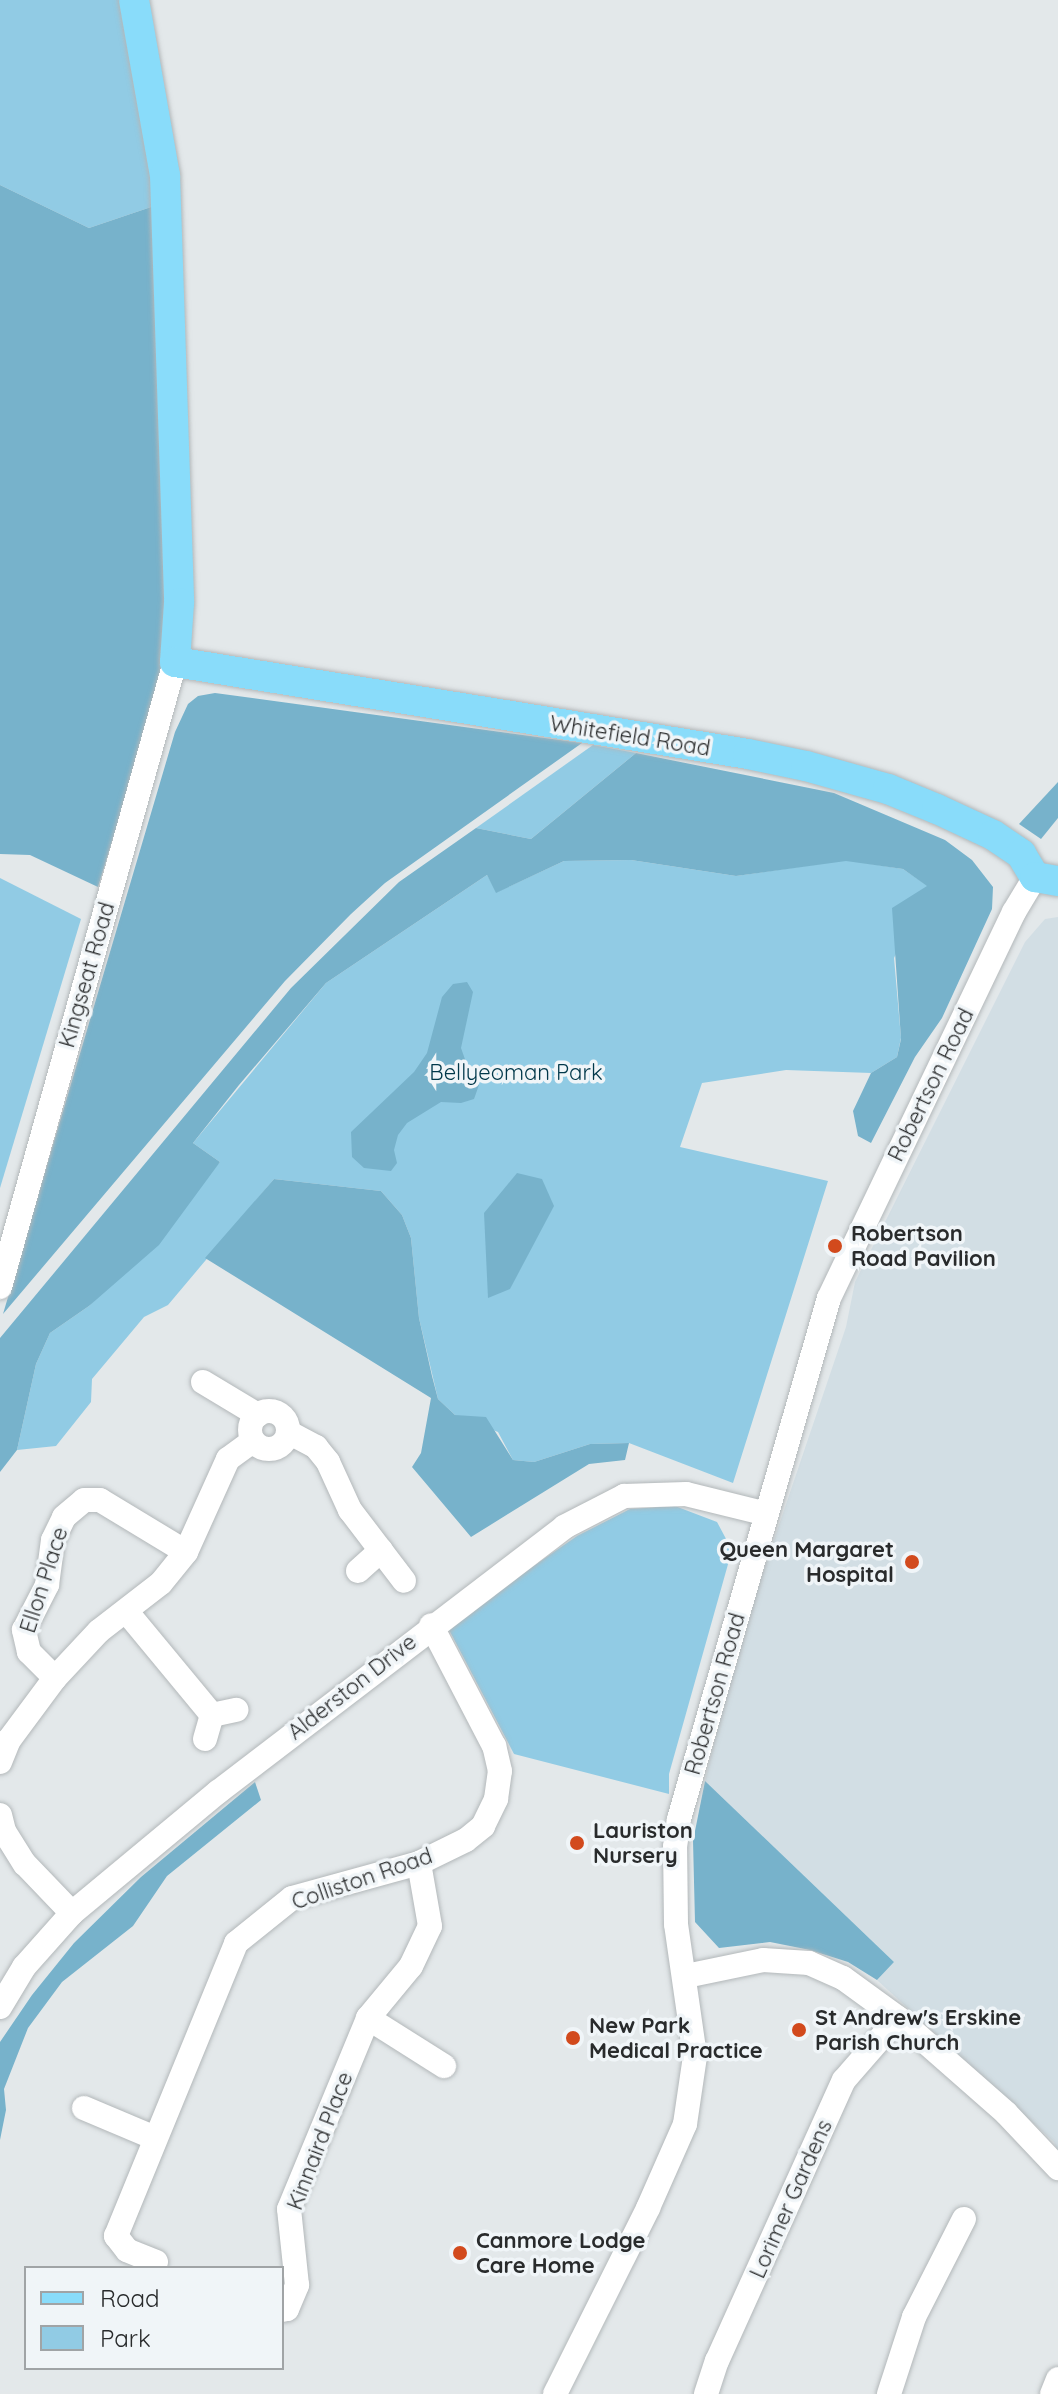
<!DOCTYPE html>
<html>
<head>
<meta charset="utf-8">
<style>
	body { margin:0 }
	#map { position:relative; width:1058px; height:2394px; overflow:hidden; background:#e3e8ea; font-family:Quicksand,sans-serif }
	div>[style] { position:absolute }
	.built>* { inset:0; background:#d2dee4 }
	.green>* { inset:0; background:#91cbe4 }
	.forest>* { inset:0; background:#77b2cb }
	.roads { filter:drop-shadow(0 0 2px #b3b8ba) drop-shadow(0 0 2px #b3b8ba) }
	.minor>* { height:24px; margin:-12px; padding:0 12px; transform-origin:12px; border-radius:12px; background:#fff }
	.minor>.ring { margin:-12px; padding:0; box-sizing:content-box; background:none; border:24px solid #fff; border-radius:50% }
	.major>* { height:30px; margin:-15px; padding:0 15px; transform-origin:15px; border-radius:15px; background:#89dcfa }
	.dots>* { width:22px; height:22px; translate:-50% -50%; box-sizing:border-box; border:4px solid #f0f5f8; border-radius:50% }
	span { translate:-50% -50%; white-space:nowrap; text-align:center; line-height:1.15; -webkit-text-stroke:7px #f0f5f8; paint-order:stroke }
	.street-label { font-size:22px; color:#292b2c }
	.park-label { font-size:22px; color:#01384a }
	.poi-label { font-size:22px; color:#292b2c; font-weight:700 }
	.left { translate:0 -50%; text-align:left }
	.right { translate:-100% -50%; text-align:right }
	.legend { position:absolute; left:24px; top:2266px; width:260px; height:104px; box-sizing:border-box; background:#f0f5f8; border:2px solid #a0a4a6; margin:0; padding:10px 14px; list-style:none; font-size:24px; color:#292b2c }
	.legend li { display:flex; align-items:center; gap:16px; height:40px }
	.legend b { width:40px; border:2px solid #a0a4a6 }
</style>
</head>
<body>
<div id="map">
	<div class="built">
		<div style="clip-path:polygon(1058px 917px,1058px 2153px,1054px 2142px,877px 1980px,894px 1962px,705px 1781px,736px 1652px,846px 1327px,855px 1282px,1025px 942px,1045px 919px)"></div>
	</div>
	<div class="green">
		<div style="clip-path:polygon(0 0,123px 0,157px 205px,89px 228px,0 185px)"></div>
		<div style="clip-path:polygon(593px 745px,636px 753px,531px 839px,476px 828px)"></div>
		<div style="clip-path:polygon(631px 860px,736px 876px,846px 860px,903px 869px,928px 886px,894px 958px,901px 1038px,897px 1057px,871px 1073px,786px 1070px,702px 1083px,680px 1147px,828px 1181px,733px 1483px,629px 1443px,590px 1444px,534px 1462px,513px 1460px,498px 1432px,455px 1415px,438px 1399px,419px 1318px,411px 1238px,402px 1215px,381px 1191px,274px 1179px,168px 1305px,144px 1317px,92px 1379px,91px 1402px,56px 1446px,17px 1450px,36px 1364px,50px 1333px,89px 1306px,220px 1162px,193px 1143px,326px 983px,487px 875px,497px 892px,564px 861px)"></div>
		<div style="clip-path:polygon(0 878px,81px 919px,0 1188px)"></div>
		<div style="clip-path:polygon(675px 1506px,717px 1522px,732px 1550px,669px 1774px,669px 1794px,514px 1754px,447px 1626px,577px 1536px,630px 1509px)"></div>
	</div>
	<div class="forest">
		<div style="clip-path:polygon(0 185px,89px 228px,157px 205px,169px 625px,153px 709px,98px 887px,30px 855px,0 854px)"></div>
		<div style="clip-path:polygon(215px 693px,582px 743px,385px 883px,351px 914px,285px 981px,3px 1314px,175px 732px,188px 704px,198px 696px)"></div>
		<div style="clip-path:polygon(636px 753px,834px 793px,945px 840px,972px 860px,993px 887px,992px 909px,942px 1018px,915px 1057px,871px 1143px,858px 1136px,853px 1111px,871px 1073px,897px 1057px,901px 1039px,892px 908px,927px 886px,903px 869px,846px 861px,736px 876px,631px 860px,564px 861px,496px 893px,487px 875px,326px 983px,239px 1085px,193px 1143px,220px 1162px,159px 1245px,89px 1306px,50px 1333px,36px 1364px,17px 1450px,0 1472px,0 1338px,291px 988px,399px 882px,476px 828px,531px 839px)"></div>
		<div style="clip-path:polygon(1058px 782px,1058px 818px,1041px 839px,1019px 824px)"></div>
		<div style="clip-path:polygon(467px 982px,473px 992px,461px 1048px,472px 1079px,479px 1085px,474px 1099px,461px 1103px,441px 1102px,407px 1123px,398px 1135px,394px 1150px,397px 1163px,391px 1171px,364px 1168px,352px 1157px,351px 1132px,414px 1072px,427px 1053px,442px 997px,453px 984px)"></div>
		<div style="clip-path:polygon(517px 1173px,542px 1179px,554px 1206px,510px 1289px,488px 1298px,484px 1213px)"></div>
		<div style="clip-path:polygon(274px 1179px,381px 1191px,402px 1215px,411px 1238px,419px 1318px,432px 1376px,438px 1399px,455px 1415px,486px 1417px,513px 1460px,534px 1462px,590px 1444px,629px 1443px,625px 1460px,589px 1464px,471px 1537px,412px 1467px,421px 1453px,431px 1398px,205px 1258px)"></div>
		<div style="clip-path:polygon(705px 1781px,894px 1962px,877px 1980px,848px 1962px,810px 1950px,770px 1942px,719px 1948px,695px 1922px,693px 1841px)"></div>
		<div style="clip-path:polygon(255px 1782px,261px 1800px,167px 1876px,133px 1926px,62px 1982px,28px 2028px,4px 2089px,6px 2110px,0 2140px,0 2042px,32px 1995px,74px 1943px,141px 1877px)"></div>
	</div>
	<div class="roads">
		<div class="minor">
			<div style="left:0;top:1287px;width:649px;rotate:-74.36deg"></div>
			<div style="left:203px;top:1382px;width:64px;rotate:31deg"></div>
			<div class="ring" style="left:250px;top:1411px;width:14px;height:14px"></div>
			<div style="left:288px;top:1432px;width:32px;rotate:28deg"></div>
			<div style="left:316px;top:1447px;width:19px;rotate:51deg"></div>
			<div style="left:328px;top:1462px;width:53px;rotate:65.4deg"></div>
			<div style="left:350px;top:1510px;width:89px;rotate:52.7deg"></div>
			<div style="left:358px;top:1571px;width:31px;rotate:-42deg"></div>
			<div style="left:126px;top:1611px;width:135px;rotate:50.4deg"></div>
			<div style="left:55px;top:1678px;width:37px;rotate:-135deg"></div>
			<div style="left:29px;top:1652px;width:23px;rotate:-103deg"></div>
			<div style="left:24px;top:1630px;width:51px;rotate:-62.9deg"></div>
			<div style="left:47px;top:1585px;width:45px;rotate:-82.4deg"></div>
			<div style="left:53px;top:1540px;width:25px;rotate:-64deg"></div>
			<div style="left:64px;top:1517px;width:26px;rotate:-40deg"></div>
			<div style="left:84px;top:1500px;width:16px"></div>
			<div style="left:100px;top:1500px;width:100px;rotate:31.2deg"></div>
			<div style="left:205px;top:1739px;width:25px;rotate:-74deg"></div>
			<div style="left:212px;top:1715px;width:25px;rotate:-12deg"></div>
			<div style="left:0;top:1762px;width:24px;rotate:-68deg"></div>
			<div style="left:9px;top:1740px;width:77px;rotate:-53.4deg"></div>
			<div style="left:55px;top:1678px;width:64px;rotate:-46.9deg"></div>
			<div style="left:99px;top:1631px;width:78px;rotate:-37.7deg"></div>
			<div style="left:161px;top:1583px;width:40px;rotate:-51deg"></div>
			<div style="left:186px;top:1552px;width:102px;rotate:-65.7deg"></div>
			<div style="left:228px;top:1459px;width:31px;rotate:-36deg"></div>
			<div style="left:0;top:1815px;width:16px;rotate:76deg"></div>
			<div style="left:4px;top:1831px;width:39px;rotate:58deg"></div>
			<div style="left:25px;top:1864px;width:68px;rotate:46.2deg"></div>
			<div style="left:686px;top:1976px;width:79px;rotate:-11.7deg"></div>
			<div style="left:763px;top:1960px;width:46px;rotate:3.7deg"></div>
			<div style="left:809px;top:1963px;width:37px;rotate:24deg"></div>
			<div style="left:843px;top:1978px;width:68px;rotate:36deg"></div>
			<div style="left:898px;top:2018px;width:144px;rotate:41.3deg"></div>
			<div style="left:1006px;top:2113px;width:76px;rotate:46.6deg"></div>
			<div style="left:0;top:2007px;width:47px;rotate:-59deg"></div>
			<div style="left:24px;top:1967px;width:72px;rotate:-48.4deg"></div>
			<div style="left:72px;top:1913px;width:190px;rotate:-39.7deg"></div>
			<div style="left:218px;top:1792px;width:436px;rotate:-37.4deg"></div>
			<div style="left:564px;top:1527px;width:68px;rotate:-27.3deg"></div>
			<div style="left:624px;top:1496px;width:62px;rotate:-1.8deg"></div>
			<div style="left:686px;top:1494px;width:83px;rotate:13.9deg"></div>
			<div style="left:368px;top:2018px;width:90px;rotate:32.3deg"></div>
			<div style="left:84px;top:2108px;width:77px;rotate:22.9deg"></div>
			<div style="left:156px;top:2262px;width:31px;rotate:-158deg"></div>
			<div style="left:127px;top:2250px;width:18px;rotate:-128deg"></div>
			<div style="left:116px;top:2236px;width:317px;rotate:-67.7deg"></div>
			<div style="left:236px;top:1943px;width:72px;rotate:-38.8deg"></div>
			<div style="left:292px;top:1898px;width:132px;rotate:-15.4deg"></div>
			<div style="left:419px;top:1863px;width:52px;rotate:-26.1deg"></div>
			<div style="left:466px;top:1840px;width:22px;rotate:-39deg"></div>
			<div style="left:483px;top:1826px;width:30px;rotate:-64deg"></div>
			<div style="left:496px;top:1799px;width:28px;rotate:-82deg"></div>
			<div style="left:500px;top:1771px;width:26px;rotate:-103deg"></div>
			<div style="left:494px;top:1746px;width:136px;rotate:-117.5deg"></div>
			<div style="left:282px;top:2310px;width:5px;rotate:-11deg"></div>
			<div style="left:287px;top:2309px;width:26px;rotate:-67deg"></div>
			<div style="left:297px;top:2285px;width:76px;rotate:-96deg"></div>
			<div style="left:289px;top:2209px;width:207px;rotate:-67.5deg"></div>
			<div style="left:368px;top:2018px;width:67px;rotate:-50.4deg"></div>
			<div style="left:411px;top:1966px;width:44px;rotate:-64.6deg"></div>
			<div style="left:430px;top:1926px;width:64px;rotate:-99.9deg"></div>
			<div style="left:555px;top:2394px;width:208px;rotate:-63.4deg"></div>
			<div style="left:648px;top:2208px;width:92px;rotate:-66.2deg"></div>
			<div style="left:685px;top:2124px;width:69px;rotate:-81.6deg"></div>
			<div style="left:695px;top:2056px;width:133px;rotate:-98.2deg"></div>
			<div style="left:676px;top:1924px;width:77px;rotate:-90.7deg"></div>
			<div style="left:675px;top:1847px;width:28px;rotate:-82deg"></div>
			<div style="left:679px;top:1819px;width:542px;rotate:-73.94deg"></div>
			<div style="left:829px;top:1298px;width:428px;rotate:-64.4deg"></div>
			<div style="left:1014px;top:912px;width:41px;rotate:-59deg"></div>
			<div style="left:706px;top:2394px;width:35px;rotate:-72deg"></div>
			<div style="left:717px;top:2361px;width:308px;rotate:-65.7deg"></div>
			<div style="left:844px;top:2080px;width:82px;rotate:-48.9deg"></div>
			<div style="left:889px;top:2394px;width:81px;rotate:-72deg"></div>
			<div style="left:914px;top:2317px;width:110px;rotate:-63deg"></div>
			<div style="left:1052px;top:2394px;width:16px;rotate:-68deg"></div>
		</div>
		<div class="major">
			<div style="left:134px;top:0;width:178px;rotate:80deg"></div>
			<div style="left:165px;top:175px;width:428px;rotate:88.1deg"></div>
			<div style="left:179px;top:603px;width:59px;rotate:93.9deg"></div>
			<div style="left:175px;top:662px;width:580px;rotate:9.12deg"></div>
			<div style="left:748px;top:754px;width:59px;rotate:11.7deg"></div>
			<div style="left:806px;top:766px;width:85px;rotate:15.7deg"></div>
			<div style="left:888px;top:789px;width:53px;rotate:22.2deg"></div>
			<div style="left:937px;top:809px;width:62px;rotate:24.9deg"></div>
			<div style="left:993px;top:835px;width:34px;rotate:34deg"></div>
			<div style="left:1021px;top:854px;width:27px;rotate:59deg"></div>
			<div style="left:1035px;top:877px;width:23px;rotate:10deg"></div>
		</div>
	</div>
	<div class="dots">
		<div style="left:835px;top:1246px;background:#d24a1d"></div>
		<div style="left:912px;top:1562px;background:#d24a1d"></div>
		<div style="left:577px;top:1843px;background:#d24a1d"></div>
		<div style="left:799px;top:2030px;background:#d24a1d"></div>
		<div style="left:573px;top:2038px;background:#d24a1d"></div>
		<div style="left:460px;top:2253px;background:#d24a1d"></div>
	</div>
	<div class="street-label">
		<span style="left:630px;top:736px;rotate:9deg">Whitefield Road</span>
		<span style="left:87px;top:975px;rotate:-74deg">Kingseat Road</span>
		<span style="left:931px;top:1085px;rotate:-64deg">Robertson Road</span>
		<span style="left:44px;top:1580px;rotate:-72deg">Ellon Place</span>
		<span style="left:352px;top:1687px;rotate:-38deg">Alderston Drive</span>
		<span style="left:715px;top:1694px;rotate:-74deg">Robertson Road</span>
		<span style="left:362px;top:1879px;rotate:-19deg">Colliston Road</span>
		<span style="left:320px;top:2141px;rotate:-69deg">Kinnaird Place</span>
		<span style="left:791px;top:2199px;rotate:-66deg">Lorimer Gardens</span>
	</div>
	<div class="park-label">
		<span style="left:516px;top:1073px">Bellyeoman Park</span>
	</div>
	<div class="poi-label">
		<span class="left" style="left:851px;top:1246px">Robertson<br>Road Pavilion</span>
		<span class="right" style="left:894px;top:1562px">Queen Margaret<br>Hospital</span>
		<span class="left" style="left:593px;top:1843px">Lauriston<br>Nursery</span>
		<span class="left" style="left:815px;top:2030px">St Andrew's Erskine<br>Parish Church</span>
		<span class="left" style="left:589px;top:2038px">New Park<br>Medical Practice</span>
		<span class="left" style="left:476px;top:2253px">Canmore Lodge<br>Care Home</span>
	</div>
	<ul class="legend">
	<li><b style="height:10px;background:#89dcfa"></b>Road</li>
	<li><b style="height:22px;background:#91cbe4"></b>Park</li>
	</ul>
</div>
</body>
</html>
